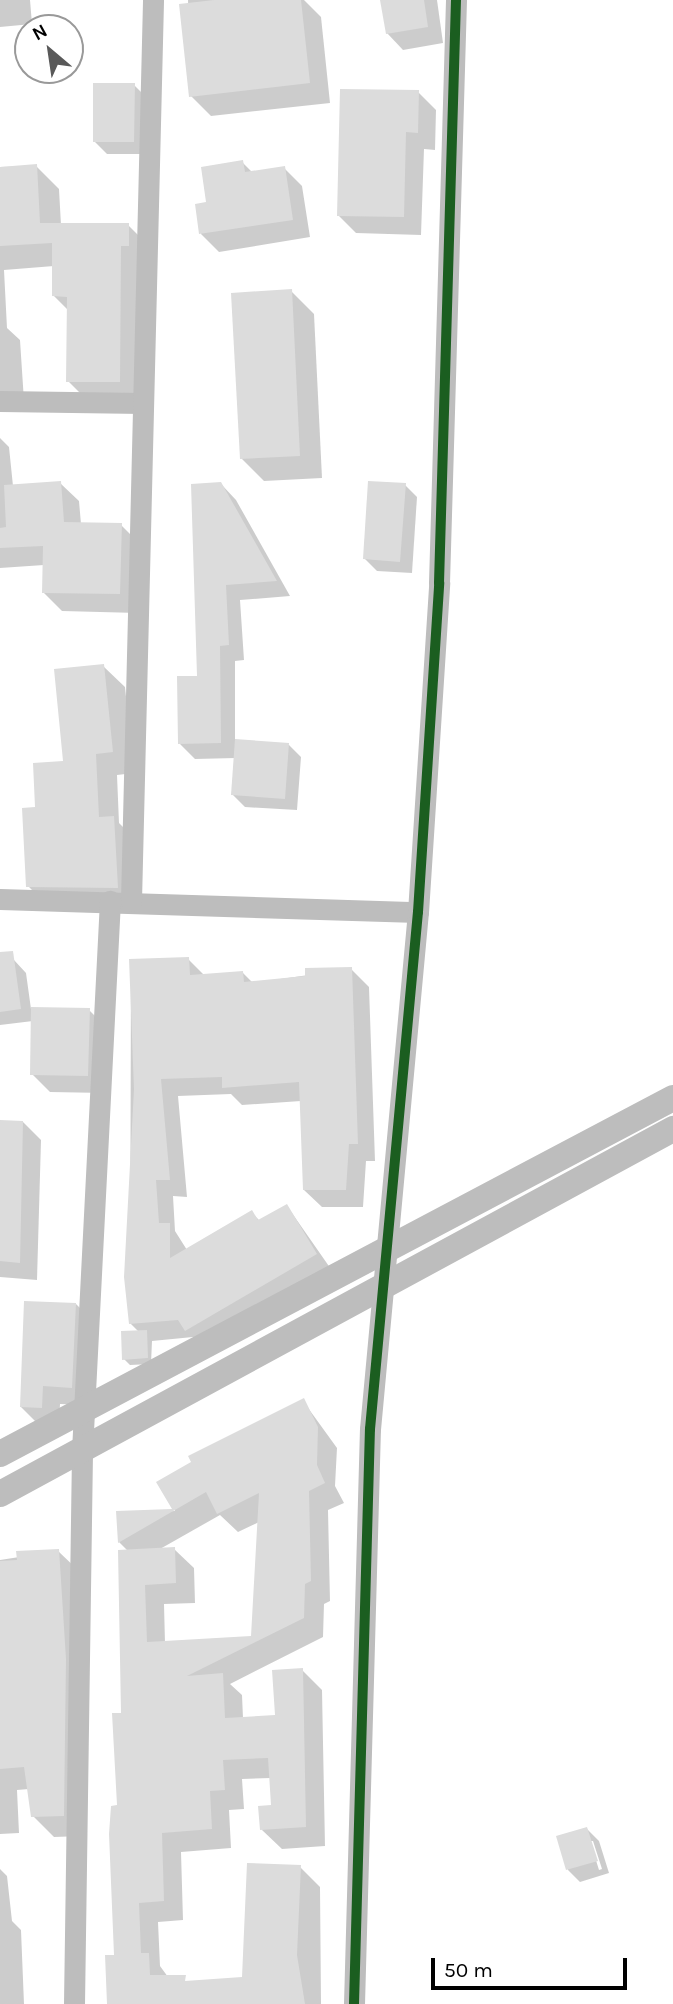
<!DOCTYPE html>
<html>
<head>
<meta charset="utf-8">
<style>
	body { margin:0 }
	#map { position:relative; width:673px; height:2004px; overflow:hidden; background:#fff; font-family:Karla,sans-serif }
	div>[style] { position:absolute }
	.shadow>* { inset:0; background:#0003 }
	.building>* { inset:0; background:#dcdcdc }
	.minor>* { height:21px; margin:-10.5px; padding:0 10.5px; transform-origin:10.5px; border-radius:10.5px; background:#bdbdbd }
	.tertiary>* { height:26px; margin:-13px; padding:0 13px; transform-origin:13px; border-radius:13px; background:#bdbdbd }
	.cycleway>* { height:10px; margin:-5px; padding:0 5px; transform-origin:5px; border-radius:5px; background:#1b5e20 }
	span { translate:-50% -50%; white-space:nowrap; text-align:center; line-height:1.15; -webkit-text-stroke:7px #fff; paint-order:stroke }
	.north { position:absolute; left:14px; top:14px; width:70px; height:70px; box-sizing:border-box; background:#fff; border:2px solid #999; border-radius:50%; rotate:331deg; font-size:19px; font-weight:700; line-height:28px; text-align:center; color:#000 }
	.north::after { content:''; display:block; margin:auto; width:24px; height:32px; background:#595959; clip-path:polygon(50% 0,100% 100%,50% 72%,0 100%) }
	.scale { position:absolute; left:431px; top:1958px; width:196px; height:32px; box-sizing:border-box; border:4px solid #000; border-top:0; padding-left:9px; font-size:21px; line-height:24px; white-space:nowrap; color:#000; -webkit-text-stroke:5px #fff; paint-order:stroke }
</style>
</head>
<body>
<div id="map">
	<div class="shadow">
		<div style="clip-path:polygon(0 0,30px 0,32px 24px,0 27px)"></div>
		<div style="clip-path:polygon(188px 0,304px 0,321px 17px,330px 103px,211px 116px,191px 96px)"></div>
		<div style="clip-path:polygon(382px 0,437px 0,443px 43px,403px 50px,387px 33px)"></div>
		<div style="clip-path:polygon(134px 85px,146px 97px,146px 154px,107px 154px,95px 142px)"></div>
		<div style="clip-path:polygon(418px 92px,436px 110px,435px 150px,424px 149px,421px 235px,356px 233px,338px 215px)"></div>
		<div style="clip-path:polygon(242px 162px,253px 173px,284px 168px,302px 186px,310px 237px,219px 252px,201px 234px,208px 203px)"></div>
		<div style="clip-path:polygon(36px 166px,59px 189px,61px 225px,128px 225px,151px 248px,142px 404px,91px 404px,68px 381px,69px 311px,54px 296px,54px 266px,4px 270px,7px 328px,20px 340px,24px 401px,0 402px,0 167px)"></div>
		<div style="clip-path:polygon(291px 291px,314px 314px,322px 478px,264px 481px,241px 458px)"></div>
		<div style="clip-path:polygon(0 438px,9px 447px,13px 486px,60px 483px,79px 501px,81px 524px,121px 525px,140px 544px,138px 613px,62px 611px,43px 592px,44px 565px,0 568px)"></div>
		<div style="clip-path:polygon(221px 484px,236px 500px,290px 596px,240px 600px,244px 660px,235px 661px,235px 741px,289px 745px,301px 757px,297px 810px,245px 807px,233px 795px,236px 758px,195px 759px,180px 744px,199px 677px)"></div>
		<div style="clip-path:polygon(405px 485px,417px 497px,412px 573px,377px 571px,364px 558px)"></div>
		<div style="clip-path:polygon(103px 666px,125px 687px,134px 773px,117px 775px,119px 823px,135px 839px,138px 908px,49px 907px,28px 886px,37px 809px,65px 763px)"></div>
		<div style="clip-path:polygon(188px 959px,205px 976px,242px 972px,253px 983px,351px 969px,369px 987px,375px 1161px,366px 1161px,363px 1207px,322px 1207px,304px 1190px,301px 1101px,242px 1105px,231px 1094px,178px 1096px,187px 1197px,173px 1196px,175px 1231px,187px 1250px,251px 1212px,260px 1221px,287px 1206px,333px 1272px,204px 1348px,193px 1337px,152px 1341px,151px 1364px,130px 1365px,124px 1359px,139px 1332px,130px 1323px,131px 961px)"></div>
		<div style="clip-path:polygon(14px 960px,26px 973px,31px 1009px,89px 1010px,107px 1028px,105px 1093px,50px 1092px,32px 1074px,33px 1021px,0 1025px,0 962px)"></div>
		<div style="clip-path:polygon(0 1122px,23px 1122px,41px 1140px,37px 1280px,0 1277px)"></div>
		<div style="clip-path:polygon(76px 1304px,94px 1322px,89px 1405px,60px 1404px,59px 1425px,39px 1425px,21px 1407px)"></div>
		<div style="clip-path:polygon(evenodd,303px 1401px,337px 1448px,335px 1486px,344px 1503px,328px 1510px,330px 1601px,324px 1604px,323px 1637px,230px 1684px,242px 1695px,243px 1718px,277px 1716px,302px 1670px,322px 1690px,325px 1846px,282px 1849px,262px 1830px,273px 1806px,271px 1778px,242px 1779px,244px 1809px,229px 1810px,231px 1848px,181px 1852px,183px 1920px,158px 1922px,160px 1966px,168px 1977px,190px 1982px,243px 1979px,300px 1867px,320px 1887px,321px 2004px,109px 2004px,116px 1956px,128px 1551px,119px 1542px,118px 1513px,175px 1511px,159px 1482px,303px 1401px,220px 1515px,238px 1532px,259px 1522px,253px 1637px,165px 1643px,164px 1604px,195px 1603px,194px 1568px,174px 1549px,160px 1549px,220px 1515px)"></div>
		<div style="clip-path:polygon(58px 1551px,79px 1571px,83px 1836px,54px 1837px,33px 1816px,29px 1789px,17px 1790px,19px 1833px,0 1834px,0 1560px)"></div>
		<div style="clip-path:polygon(evenodd,587px 1829px,599px 1841px,609px 1873px,580px 1882px,568px 1870px,558px 1837px,587px 1829px,590px 1841px,593px 1841px,602px 1869px,599px 1870px,590px 1841px)"></div>
		<div style="clip-path:polygon(0 1869px,7px 1876px,12px 1921px,21px 1930px,24px 2004px,0 2004px)"></div>
	</div>
	<div class="building">
		<div style="clip-path:polygon(214px 0,301px 0,310px 83px,189px 97px,179px 4px)"></div>
		<div style="clip-path:polygon(380px 0,424px 0,428px 27px,386px 34px)"></div>
		<div style="clip-path:polygon(93px 83px,135px 83px,134px 142px,93px 142px)"></div>
		<div style="clip-path:polygon(340px 89px,419px 90px,418px 133px,406px 132px,404px 217px,337px 216px)"></div>
		<div style="clip-path:polygon(243px 160px,245px 172px,285px 166px,293px 220px,199px 234px,195px 204px,206px 202px,201px 167px)"></div>
		<div style="clip-path:polygon(37px 164px,40px 223px,129px 223px,129px 246px,121px 246px,120px 382px,66px 382px,67px 297px,52px 296px,52px 243px,0 246px,0 167px)"></div>
		<div style="clip-path:polygon(292px 289px,300px 456px,240px 459px,231px 293px)"></div>
		<div style="clip-path:polygon(61px 481px,64px 522px,122px 523px,120px 594px,42px 593px,43px 546px,0 548px,0 528px,6px 527px,4px 485px)"></div>
		<div style="clip-path:polygon(368px 481px,406px 483px,400px 562px,363px 559px)"></div>
		<div style="clip-path:polygon(221px 482px,277px 581px,226px 585px,229px 645px,220px 646px,221px 743px,178px 744px,177px 676px,197px 676px,191px 484px)"></div>
		<div style="clip-path:polygon(104px 664px,113px 752px,96px 754px,99px 817px,114px 816px,118px 888px,26px 887px,22px 808px,35px 807px,33px 763px,63px 761px,54px 669px)"></div>
		<div style="clip-path:polygon(235px 739px,289px 743px,285px 799px,231px 795px)"></div>
		<div style="clip-path:polygon(13px 951px,21px 1009px,0 1012px,0 952px)"></div>
		<div style="clip-path:polygon(189px 957px,190px 975px,243px 971px,244px 982px,305px 976px,305px 968px,352px 967px,358px 1144px,349px 1144px,346px 1190px,303px 1190px,299px 1082px,222px 1088px,222px 1077px,161px 1079px,170px 1180px,156px 1180px,159px 1223px,170px 1223px,170px 1258px,252px 1210px,258px 1220px,287px 1204px,317px 1254px,185px 1331px,178px 1320px,129px 1324px,124px 1277px,134px 1089px,129px 959px)"></div>
		<div style="clip-path:polygon(31px 1007px,90px 1008px,88px 1076px,30px 1075px)"></div>
		<div style="clip-path:polygon(0 1120px,23px 1121px,20px 1263px,0 1261px)"></div>
		<div style="clip-path:polygon(24px 1301px,76px 1303px,72px 1388px,43px 1386px,42px 1408px,20px 1407px)"></div>
		<div style="clip-path:polygon(147px 1330px,148px 1358px,122px 1360px,121px 1331px)"></div>
		<div style="clip-path:polygon(304px 1398px,318px 1427px,317px 1465px,325px 1483px,309px 1491px,311px 1581px,305px 1584px,304px 1618px,187px 1676px,223px 1673px,225px 1718px,275px 1715px,272px 1670px,303px 1668px,306px 1827px,260px 1830px,258px 1806px,271px 1805px,268px 1758px,223px 1760px,225px 1790px,210px 1791px,212px 1829px,162px 1833px,164px 1901px,139px 1903px,141px 1953px,149px 1953px,150px 1975px,186px 1975px,185px 1981px,242px 1977px,247px 1863px,301px 1865px,297px 1955px,305px 2004px,107px 2004px,105px 1955px,114px 1955px,109px 1834px,111px 1806px,117px 1805px,112px 1713px,121px 1713px,118px 1550px,175px 1547px,176px 1583px,145px 1585px,147px 1642px,251px 1636px,259px 1493px,217px 1514px,206px 1492px,118px 1543px,116px 1511px,172px 1509px,156px 1482px,191px 1462px,188px 1456px)"></div>
		<div style="clip-path:polygon(59px 1549px,66px 1659px,64px 1816px,31px 1817px,24px 1767px,0 1769px,0 1561px,17px 1560px,16px 1551px)"></div>
		<div style="clip-path:polygon(587px 1827px,598px 1861px,566px 1870px,556px 1836px)"></div>
	</div>
	<div class="minor">
		<div style="left:0;top:401px;width:143px;rotate:0.8deg"></div>
		<div style="left:0;top:899px;width:418px;rotate:1.8deg"></div>
		<div style="left:131px;top:901px;width:901px;rotate:-88.6deg"></div>
		<div style="left:74px;top:2004px;width:553px;rotate:-89.17deg"></div>
		<div style="left:82px;top:1451px;width:551px;rotate:-87.09deg"></div>
		<div style="left:354px;top:2004px;width:575px;rotate:-88.41deg"></div>
		<div style="left:370px;top:1429px;width:519px;rotate:-84.7deg"></div>
		<div style="left:418px;top:912px;width:330px;rotate:-86.3deg"></div>
		<div style="left:439px;top:583px;width:583px;rotate:-88.33deg"></div>
	</div>
	<div class="tertiary">
		<div style="left:0;top:1454px;width:761px;rotate:-27.88deg"></div>
		<div style="left:0;top:1494px;width:766px;rotate:-28.47deg"></div>
	</div>
	<div class="cycleway">
		<div style="left:354px;top:2004px;width:575px;rotate:-88.41deg"></div>
		<div style="left:370px;top:1429px;width:519px;rotate:-84.7deg"></div>
		<div style="left:418px;top:912px;width:330px;rotate:-86.3deg"></div>
		<div style="left:439px;top:583px;width:583px;rotate:-88.33deg"></div>
	</div>
	<div class="north">N</div>
	<div class="scale">50 m</div>
</div>
</body>
</html>
